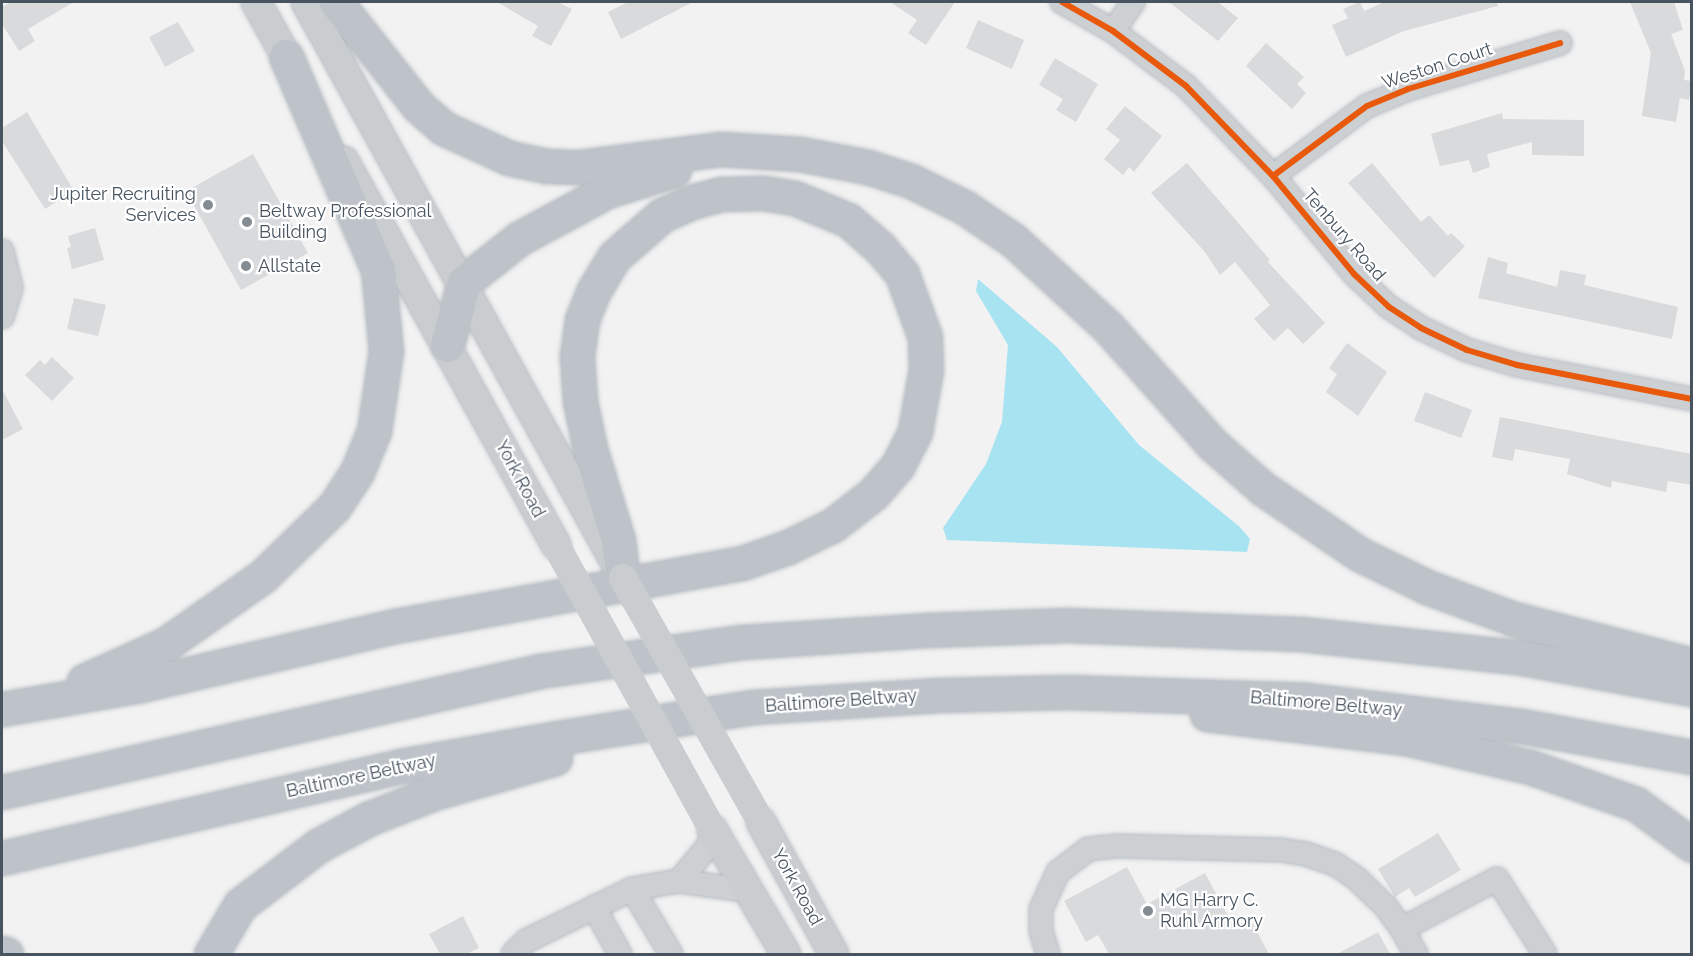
<!DOCTYPE html>
<html>
<head>
<meta charset="utf-8">
<style>
	body { margin:0 }
	#map { position:relative; width:1693px; height:956px; overflow:hidden; background:#f2f2f2; font-family:Raleway,sans-serif }
	div>[style] { position:absolute }
	.water>* { inset:0; background:#a8e3f2 }
	.building>* { inset:0; background:#d9dadc }
	.roads { filter:drop-shadow(0 0 2px #b6bcc2) drop-shadow(0 0 2px #b6bcc2) }
	.minor>* { height:22px; margin:-11px; padding:0 11px; transform-origin:11px; border-radius:11px; background:#cdd0d3 }
	.major>* { height:28px; margin:-14px; padding:0 14px; transform-origin:14px; border-radius:14px; background:#c9cdd0 }
	.highway>* { height:33px; margin:-16.5px; padding:0 16.5px; transform-origin:16.5px; border-radius:16.5px; background:#bdc3c8 }
	.major-bridge>* { height:28px; margin:-14px; padding:0 14px; transform-origin:14px; border-radius:14px; background:#c9cdd0 }
	.cycleway>* { height:6px; margin:-3px; padding:0 3px; transform-origin:3px; border-radius:3px; background:#e8590c }
	.dots>* { width:16px; height:16px; translate:-50% -50%; box-sizing:border-box; border:3px solid #fff; border-radius:50% }
	span { translate:-50% -50%; white-space:nowrap; text-align:center; line-height:1.15; -webkit-text-stroke:4.5px #fff; paint-order:stroke }
	.street-label { font-size:18px; color:#475460 }
	.poi-label { font-size:18px; color:#475460 }
	.right { translate:-100% -50%; text-align:right }
	.left { translate:0 -50%; text-align:left }
	.frame { position:absolute; inset:0; border:3px solid #475460; pointer-events:none }
</style>
</head>
<body>
<div id="map">
	<div class="water">
		<div style="clip-path:polygon(978px 279px,1057px 347px,1139px 445px,1240px 527px,1250px 539px,1247px 552px,947px 540px,943px 528px,986px 464px,1002px 422px,1008px 345px,976px 291px)"></div>
	</div>
	<div class="building">
		<div style="clip-path:polygon(11px 2px,74px 2px,28px 29px,35px 41px,19px 51px,2px 24px,2px 7px)"></div>
		<div style="clip-path:polygon(497px 2px,558px 2px,572px 9px,551px 46px,532px 36px,538px 26px)"></div>
		<div style="clip-path:polygon(628px 2px,693px 2px,621px 39px,608px 12px)"></div>
		<div style="clip-path:polygon(890px 2px,955px 2px,926px 45px,908px 33px,917px 20px)"></div>
		<div style="clip-path:polygon(1169px 2px,1218px 2px,1238px 18px,1218px 41px)"></div>
		<div style="clip-path:polygon(1360px 2px,1364px 11px,1385px 2px,1497px 2px,1498px 6px,1404px 31px,1346px 57px,1332px 25px,1348px 18px,1343px 9px)"></div>
		<div style="clip-path:polygon(1630px 2px,1674px 2px,1683px 30px,1671px 34px,1685px 71px,1684px 80px,1692px 81px,1689px 100px,1680px 98px,1676px 122px,1642px 116px,1651px 53px)"></div>
		<div style="clip-path:polygon(978px 20px,1024px 40px,1012px 69px,966px 48px)"></div>
		<div style="clip-path:polygon(178px 22px,195px 51px,165px 67px,149px 37px)"></div>
		<div style="clip-path:polygon(1266px 43px,1304px 77px,1297px 84px,1306px 93px,1292px 109px,1246px 66px)"></div>
		<div style="clip-path:polygon(1055px 58px,1098px 84px,1076px 122px,1056px 110px,1063px 99px,1039px 85px)"></div>
		<div style="clip-path:polygon(1125px 106px,1162px 136px,1134px 172px,1129px 167px,1123px 175px,1104px 159px,1120px 140px,1106px 129px)"></div>
		<div style="clip-path:polygon(27px 112px,74px 191px,45px 209px,2px 141px,2px 128px)"></div>
		<div style="clip-path:polygon(1502px 113px,1503px 119px,1584px 120px,1584px 156px,1532px 155px,1532px 142px,1487px 154px,1490px 167px,1473px 173px,1469px 160px,1440px 166px,1431px 134px)"></div>
		<div style="clip-path:polygon(253px 154px,308px 253px,241px 290px,186px 191px)"></div>
		<div style="clip-path:polygon(1187px 163px,1270px 260px,1268px 262px,1325px 323px,1303px 344px,1288px 328px,1274px 341px,1254px 319px,1270px 305px,1235px 262px,1220px 275px,1205px 252px,1151px 193px)"></div>
		<div style="clip-path:polygon(1372px 163px,1421px 222px,1429px 215px,1448px 236px,1451px 233px,1465px 246px,1434px 278px,1348px 183px)"></div>
		<div style="clip-path:polygon(95px 228px,104px 260px,72px 269px,67px 248px,71px 247px,68px 236px)"></div>
		<div style="clip-path:polygon(1488px 257px,1508px 263px,1506px 273px,1557px 287px,1560px 270px,1586px 275px,1584px 285px,1678px 307px,1672px 339px,1478px 298px)"></div>
		<div style="clip-path:polygon(74px 298px,106px 305px,98px 336px,67px 329px)"></div>
		<div style="clip-path:polygon(1347px 343px,1387px 372px,1358px 416px,1326px 392px,1337px 374px,1329px 368px)"></div>
		<div style="clip-path:polygon(52px 357px,74px 378px,52px 401px,25px 375px,40px 360px,45px 365px)"></div>
		<div style="clip-path:polygon(2px 389px,23px 429px,2px 440px)"></div>
		<div style="clip-path:polygon(1425px 392px,1472px 410px,1461px 438px,1414px 421px)"></div>
		<div style="clip-path:polygon(1500px 417px,1692px 454px,1692px 485px,1668px 481px,1666px 492px,1612px 481px,1611px 488px,1567px 474px,1570px 459px,1515px 449px,1513px 461px,1492px 457px)"></div>
		<div style="clip-path:polygon(1438px 833px,1461px 870px,1415px 897px,1409px 888px,1395px 897px,1378px 869px)"></div>
		<div style="clip-path:polygon(1127px 867px,1147px 904px,1205px 873px,1234px 927px,1250px 919px,1269px 954px,1109px 954px,1098px 935px,1086px 942px,1064px 901px)"></div>
		<div style="clip-path:polygon(463px 916px,479px 948px,466px 954px,440px 954px,429px 934px)"></div>
		<div style="clip-path:polygon(1378px 932px,1390px 954px,1337px 954px)"></div>
	</div>
	<div class="roads">
		<div class="minor">
			<div style="left:1062px;top:2px;width:59px;rotate:29.6deg"></div>
			<div style="left:1113px;top:31px;width:91px;rotate:37deg"></div>
			<div style="left:1186px;top:86px;width:125px;rotate:46deg"></div>
			<div style="left:1273px;top:176px;width:127px;rotate:50.4deg"></div>
			<div style="left:1354px;top:274px;width:48px;rotate:43.3deg"></div>
			<div style="left:1389px;top:307px;width:38px;rotate:33deg"></div>
			<div style="left:1421px;top:328px;width:51px;rotate:25.6deg"></div>
			<div style="left:1467px;top:350px;width:52px;rotate:16.7deg"></div>
			<div style="left:1517px;top:365px;width:178px;rotate:11deg"></div>
			<div style="left:1113px;top:31px;width:35px;rotate:-55deg"></div>
			<div style="left:1273px;top:176px;width:117px;rotate:-36.7deg"></div>
			<div style="left:1367px;top:106px;width:44px;rotate:-22.5deg"></div>
			<div style="left:1408px;top:89px;width:159px;rotate:-16.8deg"></div>
			<div style="left:2px;top:251px;width:38px;rotate:76deg"></div>
			<div style="left:11px;top:288px;width:30px;rotate:107deg"></div>
			<div style="left:679px;top:881px;width:47px;rotate:-50.2deg"></div>
			<div style="left:709px;top:845px;width:16px;rotate:-79deg"></div>
			<div style="left:632px;top:889px;width:76px;rotate:59deg"></div>
			<div style="left:594px;top:907px;width:54px;rotate:61deg"></div>
			<div style="left:1402px;top:929px;width:29px;rotate:61deg"></div>
			<div style="left:513px;top:954px;width:18px;rotate:-45deg"></div>
			<div style="left:526px;top:941px;width:118px;rotate:-26.1deg"></div>
			<div style="left:632px;top:889px;width:48px;rotate:-9.7deg"></div>
			<div style="left:679px;top:881px;width:73px;rotate:7.9deg"></div>
			<div style="left:1048px;top:954px;width:24px;rotate:-107deg"></div>
			<div style="left:1041px;top:931px;width:22px;rotate:-90deg"></div>
			<div style="left:1041px;top:909px;width:41px;rotate:-65.3deg"></div>
			<div style="left:1058px;top:872px;width:38px;rotate:-37deg"></div>
			<div style="left:1088px;top:849px;width:30px;rotate:-6deg"></div>
			<div style="left:1118px;top:846px;width:163px;rotate:1.4deg"></div>
			<div style="left:1281px;top:850px;width:25px;rotate:9deg"></div>
			<div style="left:1306px;top:854px;width:31px;rotate:19deg"></div>
			<div style="left:1335px;top:864px;width:25px;rotate:34deg"></div>
			<div style="left:1356px;top:878px;width:42px;rotate:44deg"></div>
			<div style="left:1386px;top:907px;width:27px;rotate:54deg"></div>
			<div style="left:1402px;top:929px;width:107px;rotate:-27.8deg"></div>
			<div style="left:1497px;top:879px;width:89px;rotate:57.4deg"></div>
		</div>
		<div class="major">
			<div style="left:256px;top:2px;width:85px;rotate:61deg"></div>
			<div style="left:306px;top:2px;width:645px;rotate:61.09deg"></div>
			<div style="left:344px;top:161px;width:439px;rotate:61.1deg"></div>
			<div style="left:761px;top:822px;width:151px;rotate:61.1deg"></div>
			<div style="left:712px;top:829px;width:145px;rotate:59.4deg"></div>
		</div>
		<div class="highway">
			<div style="left:336px;top:2px;width:132px;rotate:51.7deg"></div>
			<div style="left:418px;top:106px;width:33px;rotate:41deg"></div>
			<div style="left:443px;top:128px;width:72px;rotate:24.4deg"></div>
			<div style="left:509px;top:158px;width:38px;rotate:12deg"></div>
			<div style="left:546px;top:166px;width:32px;rotate:2deg"></div>
			<div style="left:578px;top:167px;width:143px;rotate:-7.2deg"></div>
			<div style="left:720px;top:149px;width:80px;rotate:3.6deg"></div>
			<div style="left:800px;top:154px;width:69px;rotate:10.8deg"></div>
			<div style="left:868px;top:167px;width:45px;rotate:18deg"></div>
			<div style="left:911px;top:181px;width:59px;rotate:26.1deg"></div>
			<div style="left:964px;top:207px;width:59px;rotate:34deg"></div>
			<div style="left:1013px;top:240px;width:127px;rotate:42.5deg"></div>
			<div style="left:1107px;top:326px;width:158px;rotate:48.3deg"></div>
			<div style="left:1212px;top:444px;width:67px;rotate:41.3deg"></div>
			<div style="left:1262px;top:488px;width:117px;rotate:34.2deg"></div>
			<div style="left:1359px;top:554px;width:76px;rotate:25.9deg"></div>
			<div style="left:1427px;top:587px;width:93px;rotate:20.2deg"></div>
			<div style="left:1514px;top:619px;width:184px;rotate:14.5deg"></div>
			<div style="left:447px;top:345px;width:65px;rotate:-74.9deg"></div>
			<div style="left:464px;top:282px;width:71px;rotate:-38.2deg"></div>
			<div style="left:520px;top:238px;width:99px;rotate:-28.4deg"></div>
			<div style="left:607px;top:191px;width:70px;rotate:-17.4deg"></div>
			<div style="left:84px;top:681px;width:90px;rotate:-24.3deg"></div>
			<div style="left:166px;top:644px;width:118px;rotate:-35deg"></div>
			<div style="left:263px;top:576px;width:99px;rotate:-44.2deg"></div>
			<div style="left:334px;top:507px;width:42px;rotate:-56.7deg"></div>
			<div style="left:357px;top:472px;width:44px;rotate:-67.5deg"></div>
			<div style="left:374px;top:431px;width:81px;rotate:-81.5deg"></div>
			<div style="left:386px;top:351px;width:81px;rotate:-95.6deg"></div>
			<div style="left:378px;top:270px;width:233px;rotate:-113.3deg"></div>
			<div style="left:2px;top:709px;width:141px;rotate:-9.8deg"></div>
			<div style="left:141px;top:685px;width:261px;rotate:-13.1deg"></div>
			<div style="left:395px;top:626px;width:353px;rotate:-10.3deg"></div>
			<div style="left:742px;top:563px;width:49px;rotate:-19.2deg"></div>
			<div style="left:788px;top:547px;width:50px;rotate:-26.1deg"></div>
			<div style="left:833px;top:525px;width:51px;rotate:-37.8deg"></div>
			<div style="left:873px;top:494px;width:38px;rotate:-49deg"></div>
			<div style="left:898px;top:465px;width:38px;rotate:-63deg"></div>
			<div style="left:915px;top:431px;width:62px;rotate:-79.8deg"></div>
			<div style="left:926px;top:370px;width:33px;rotate:-92deg"></div>
			<div style="left:925px;top:337px;width:67px;rotate:-110.1deg"></div>
			<div style="left:902px;top:274px;width:35px;rotate:-130deg"></div>
			<div style="left:879px;top:247px;width:41px;rotate:-138.9deg"></div>
			<div style="left:848px;top:220px;width:57px;rotate:-157.5deg"></div>
			<div style="left:795px;top:198px;width:33px;rotate:-171deg"></div>
			<div style="left:762px;top:193px;width:41px;rotate:178.6deg"></div>
			<div style="left:721px;top:194px;width:28px;rotate:165deg"></div>
			<div style="left:694px;top:201px;width:36px;rotate:156deg"></div>
			<div style="left:661px;top:216px;width:62px;rotate:138.9deg"></div>
			<div style="left:614px;top:257px;width:39px;rotate:121deg"></div>
			<div style="left:594px;top:290px;width:32px;rotate:112deg"></div>
			<div style="left:582px;top:320px;width:37px;rotate:98deg"></div>
			<div style="left:577px;top:357px;width:44px;rotate:86.1deg"></div>
			<div style="left:580px;top:401px;width:49px;rotate:78.2deg"></div>
			<div style="left:590px;top:449px;width:95px;rotate:72.9deg"></div>
			<div style="left:618px;top:540px;width:38px;rotate:83deg"></div>
			<div style="left:1207px;top:714px;width:199px;rotate:6.9deg"></div>
			<div style="left:1405px;top:738px;width:128px;rotate:13.1deg"></div>
			<div style="left:1530px;top:767px;width:112px;rotate:19.2deg"></div>
			<div style="left:1636px;top:804px;width:69px;rotate:36.2deg"></div>
			<div style="left:2px;top:792px;width:551px;rotate:-12.68deg"></div>
			<div style="left:540px;top:671px;width:204px;rotate:-8.2deg"></div>
			<div style="left:742px;top:642px;width:188px;rotate:-3.7deg"></div>
			<div style="left:930px;top:630px;width:137px;rotate:-2.1deg"></div>
			<div style="left:1067px;top:625px;width:234px;rotate:2.2deg"></div>
			<div style="left:1301px;top:634px;width:217px;rotate:6.1deg"></div>
			<div style="left:1517px;top:657px;width:178px;rotate:10.4deg"></div>
			<div style="left:2px;top:858px;width:408px;rotate:-13deg"></div>
			<div style="left:400px;top:766px;width:166px;rotate:-10.1deg"></div>
			<div style="left:563px;top:737px;width:191px;rotate:-9deg"></div>
			<div style="left:752px;top:707px;width:187px;rotate:-3.7deg"></div>
			<div style="left:939px;top:695px;width:130px;rotate:-1.3deg"></div>
			<div style="left:1069px;top:692px;width:237px;rotate:1.9deg"></div>
			<div style="left:1306px;top:700px;width:217px;rotate:6.9deg"></div>
			<div style="left:1521px;top:726px;width:174px;rotate:10.3deg"></div>
			<div style="left:2px;top:953px;width:4px;rotate:14deg"></div>
			<div style="left:211px;top:954px;width:57px;rotate:-59.4deg"></div>
			<div style="left:240px;top:905px;width:99px;rotate:-37.2deg"></div>
			<div style="left:319px;top:845px;width:58px;rotate:-27.9deg"></div>
			<div style="left:370px;top:818px;width:69px;rotate:-21.3deg"></div>
			<div style="left:434px;top:793px;width:126px;rotate:-16.1deg"></div>
		</div>
	</div>
	<div class="major-bridge">
		<div style="left:556px;top:545px;width:324px;rotate:61.2deg"></div>
		<div style="left:623px;top:578px;width:280px;rotate:60.5deg"></div>
	</div>
	<div class="cycleway">
		<div style="left:1062px;top:2px;width:59px;rotate:29.6deg"></div>
		<div style="left:1113px;top:31px;width:91px;rotate:37deg"></div>
		<div style="left:1186px;top:86px;width:125px;rotate:46deg"></div>
		<div style="left:1273px;top:176px;width:127px;rotate:50.4deg"></div>
		<div style="left:1354px;top:274px;width:48px;rotate:43.3deg"></div>
		<div style="left:1389px;top:307px;width:38px;rotate:33deg"></div>
		<div style="left:1421px;top:328px;width:51px;rotate:25.6deg"></div>
		<div style="left:1467px;top:350px;width:52px;rotate:16.7deg"></div>
		<div style="left:1517px;top:365px;width:178px;rotate:11deg"></div>
		<div style="left:1273px;top:176px;width:117px;rotate:-36.7deg"></div>
		<div style="left:1367px;top:106px;width:44px;rotate:-22.5deg"></div>
		<div style="left:1408px;top:89px;width:159px;rotate:-16.8deg"></div>
	</div>
	<div class="dots">
		<div style="left:208px;top:205px;background:#838b93"></div>
		<div style="left:247px;top:222px;background:#838b93"></div>
		<div style="left:246px;top:266px;background:#838b93"></div>
		<div style="left:1148px;top:911px;background:#838b93"></div>
	</div>
	<div class="street-label">
		<span style="left:1437px;top:66px;rotate:-18deg">Weston Court</span>
		<span style="left:1344px;top:235px;rotate:49deg">Tenbury Road</span>
		<span style="left:520px;top:479px;rotate:62deg">York Road</span>
		<span style="left:841px;top:701px;rotate:-4deg">Baltimore Beltway</span>
		<span style="left:1326px;top:704px;rotate:5deg">Baltimore Beltway</span>
		<span style="left:361px;top:776px;rotate:-12deg">Baltimore Beltway</span>
		<span style="left:797px;top:887px;rotate:61deg">York Road</span>
	</div>
	<div class="poi-label">
		<span class="right" style="left:196px;top:205px">Jupiter Recruiting<br>Services</span>
		<span class="left" style="left:259px;top:222px">Beltway Professional<br>Building</span>
		<span class="left" style="left:258px;top:266px">Allstate</span>
		<span class="left" style="left:1160px;top:911px">MG Harry C.<br>Ruhl Armory</span>
	</div>
	<div class="frame"></div>
</div>
</body>
</html>
